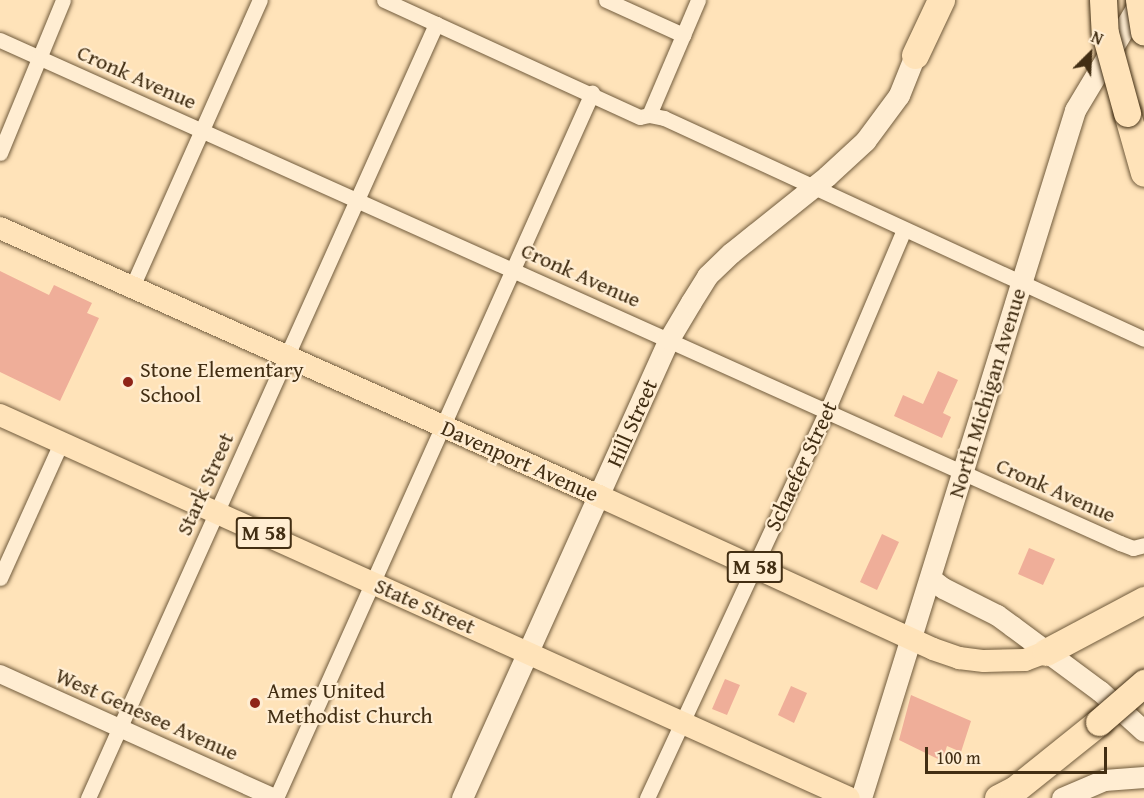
<!DOCTYPE html>
<html>
<head>
<meta charset="utf-8">
<style>
	body { margin:0 }
	#map { position:relative; width:1144px; height:798px; overflow:hidden; background:#ffe3b9; font-family:"Gentium Book Plus",serif }
	div>[style] { position:absolute }
	.building>* { inset:0; background:#efae99 }
	.roads { filter:drop-shadow(0 0 2px #715b3c) drop-shadow(0 0 2px #715b3c) }
	.minor>* { height:15px; margin:-7.5px; padding:0 7.5px; transform-origin:7.5px; border-radius:7.5px; background:#ffedd2 }
	.tertiary>* { height:18px; margin:-9px; padding:0 9px; transform-origin:9px; border-radius:9px; background:#ffedd2 }
	.secondary>* { height:21px; margin:-10.5px; padding:0 10.5px; transform-origin:10.5px; border-radius:10.5px; background:#ffedd2 }
	.primary>* { height:22px; margin:-11px; padding:0 11px; transform-origin:11px; border-radius:11px; background:#ffe3b9 }
	.motorway>* { height:27px; margin:-13.5px; padding:0 13.5px; transform-origin:13.5px; border-radius:13.5px; background:#ffe3b9 }
	.bridges { filter:drop-shadow(0 0 2px #422e13) drop-shadow(0 0 2px #422e13) }
	.motorway-bridge>* { height:27px; margin:-13.5px; padding:0 13.5px; transform-origin:13.5px; border-radius:13.5px; background:#ffe3b9 }
	.dots>* { width:16px; height:16px; translate:-50% -50%; box-sizing:border-box; border:3px solid #ffedd2; border-radius:50% }
	span { translate:-50% -50%; white-space:nowrap; text-align:center; line-height:1.15; -webkit-text-stroke:4.5px #ffedd2; paint-order:stroke }
	.shield-label span { padding:2px 4px; background:#ffedd2; border:2px solid; border-radius:4px; -webkit-text-stroke-width:0 }
	.shield-label { font-size:21px; color:#422e13; font-weight:700 }
	.street-label { font-size:22px; color:#422e13 }
	.poi-label { font-size:22px; color:#422e13 }
	.left { translate:0 -50%; text-align:left }
	.north { position:absolute; left:1060px; top:24px; width:60px; height:60px; -webkit-text-stroke:4px #ffedd2; paint-order:stroke; rotate:24deg; font-size:16px; font-weight:700; line-height:24px; text-align:center; color:#422e13 }
	.north::after { content:''; display:block; margin:auto; width:21px; height:27px; background:#422e13; clip-path:polygon(50% 0,100% 100%,50% 72%,0 100%) }
	.scale { position:absolute; left:925px; top:747px; width:182px; height:27px; box-sizing:border-box; border:3px solid #422e13; border-top:0; padding-left:8px; font-size:18px; line-height:21px; white-space:nowrap; color:#422e13; -webkit-text-stroke:4px #ffedd2; paint-order:stroke }
</style>
</head>
<body>
<div id="map">
	<div class="building">
		<div style="clip-path:polygon(0 271px,49px 295px,54px 285px,92px 303px,87px 313px,99px 318px,60px 401px,0 372px)"></div>
		<div style="clip-path:polygon(938px 371px,958px 380px,943px 413px,951px 417px,942px 438px,894px 416px,903px 395px,923px 404px)"></div>
		<div style="clip-path:polygon(882px 534px,899px 542px,877px 590px,860px 582px)"></div>
		<div style="clip-path:polygon(1029px 548px,1055px 559px,1043px 585px,1018px 574px)"></div>
		<div style="clip-path:polygon(725px 679px,740px 685px,727px 715px,712px 709px)"></div>
		<div style="clip-path:polygon(791px 686px,807px 693px,794px 723px,778px 715px)"></div>
		<div style="clip-path:polygon(911px 695px,971px 721px,961px 752px,947px 746px,942px 761px,899px 740px)"></div>
	</div>
	<div class="roads">
		<div class="minor">
			<div style="left:384px;top:0;width:281px;rotate:24.6deg"></div>
			<div style="left:640px;top:117px;width:9px;rotate:-13deg"></div>
			<div style="left:649px;top:115px;width:15px;rotate:11deg"></div>
			<div style="left:664px;top:118px;width:528px;rotate:24.72deg"></div>
			<div style="left:606px;top:0;width:85px;rotate:24.4deg"></div>
			<div style="left:0;top:40px;width:1228px;rotate:24.19deg"></div>
			<div style="left:1120px;top:543px;width:14px;rotate:21deg"></div>
			<div style="left:1133px;top:548px;width:11px;rotate:-15deg"></div>
			<div style="left:649px;top:115px;width:125px;rotate:-66.9deg"></div>
			<div style="left:0;top:153px;width:165px;rotate:-67.6deg"></div>
			<div style="left:132px;top:287px;width:314px;rotate:-66deg"></div>
			<div style="left:0;top:578px;width:148px;rotate:-65.7deg"></div>
			<div style="left:88px;top:798px;width:849px;rotate:-65.79deg"></div>
			<div style="left:276px;top:798px;width:773px;rotate:-65.86deg"></div>
			<div style="left:647px;top:798px;width:427px;rotate:-65.1deg"></div>
			<div style="left:827px;top:411px;width:197px;rotate:-67deg"></div>
		</div>
		<div class="tertiary">
			<div style="left:0;top:674px;width:302px;rotate:24.3deg"></div>
		</div>
		<div class="secondary">
			<div style="left:930px;top:578px;width:16px;rotate:38deg"></div>
			<div style="left:943px;top:588px;width:60px;rotate:26.6deg"></div>
			<div style="left:997px;top:615px;width:19px;rotate:36deg"></div>
			<div style="left:1012px;top:626px;width:109px;rotate:36.5deg"></div>
			<div style="left:1100px;top:691px;width:59px;rotate:42.3deg"></div>
			<div style="left:462px;top:798px;width:504px;rotate:-65.73deg"></div>
			<div style="left:669px;top:339px;width:43px;rotate:-59.3deg"></div>
			<div style="left:691px;top:302px;width:31px;rotate:-58deg"></div>
			<div style="left:707px;top:276px;width:33px;rotate:-44deg"></div>
			<div style="left:731px;top:253px;width:123px;rotate:-38.7deg"></div>
			<div style="left:827px;top:176px;width:52px;rotate:-42.6deg"></div>
			<div style="left:865px;top:141px;width:57px;rotate:-53.5deg"></div>
			<div style="left:899px;top:95px;width:43px;rotate:-68.2deg"></div>
			<div style="left:861px;top:798px;width:721px;rotate:-72.72deg"></div>
			<div style="left:1075px;top:110px;width:128px;rotate:-59deg"></div>
			<div style="left:1062px;top:798px;width:46px;rotate:-23.2deg"></div>
			<div style="left:1104px;top:780px;width:40px;rotate:-4.3deg"></div>
		</div>
		<div class="primary">
			<div style="left:0;top:228px;width:656px;rotate:24.1deg"></div>
			<div style="left:599px;top:496px;width:367px;rotate:24.6deg"></div>
			<div style="left:933px;top:649px;width:28px;rotate:19deg"></div>
			<div style="left:959px;top:658px;width:25px;rotate:7deg"></div>
			<div style="left:984px;top:661px;width:41px;rotate:-1.4deg"></div>
			<div style="left:1025px;top:660px;width:22px;rotate:-21deg"></div>
			<div style="left:0;top:415px;width:931px;rotate:24.28deg"></div>
		</div>
		<div class="motorway">
			<div style="left:915px;top:55px;width:61px;rotate:-64.7deg"></div>
			<div style="left:1127px;top:113px;width:62px;rotate:74.2deg"></div>
			<div style="left:1046px;top:652px;width:111px;rotate:-28deg"></div>
			<div style="left:998px;top:798px;width:18px;rotate:-27deg"></div>
			<div style="left:1014px;top:790px;width:109px;rotate:-38.7deg"></div>
		</div>
	</div>
	<div class="bridges">
		<div class="motorway-bridge">
			<div style="left:1103px;top:0;width:33px;rotate:87deg"></div>
			<div style="left:1105px;top:33px;width:83px;rotate:74.6deg"></div>
			<div style="left:1139px;top:0;width:32px;rotate:81deg"></div>
			<div style="left:1099px;top:722px;width:60px;rotate:-40.9deg"></div>
		</div>
	</div>
	<div class="dots">
		<div style="left:128px;top:382px;background:#8f2418"></div>
		<div style="left:255px;top:703px;background:#8f2418"></div>
	</div>
	<div class="shield-label">
		<span style="left:264px;top:533px">M 58</span>
		<span style="left:755px;top:567px">M 58</span>
	</div>
	<div class="street-label">
		<span style="left:137px;top:77px;rotate:24deg">Cronk Avenue</span>
		<span style="left:581px;top:275px;rotate:24deg">Cronk Avenue</span>
		<span style="left:987px;top:393px;rotate:-73deg">North Michigan Avenue</span>
		<span style="left:632px;top:423px;rotate:-66deg">Hill Street</span>
		<span style="left:520px;top:461px;rotate:24deg">Davenport Avenue</span>
		<span style="left:801px;top:466px;rotate:-65deg">Schaefer Street</span>
		<span style="left:205px;top:484px;rotate:-66deg">Stark Street</span>
		<span style="left:1056px;top:490px;rotate:24deg">Cronk Avenue</span>
		<span style="left:425px;top:606px;rotate:24deg">State Street</span>
		<span style="left:147px;top:714px;rotate:24deg">West Genesee Avenue</span>
	</div>
	<div class="poi-label">
		<span class="left" style="left:140px;top:382px">Stone Elementary<br>School</span>
		<span class="left" style="left:267px;top:703px">Ames United<br>Methodist Church</span>
	</div>
	<div class="north">N</div>
	<div class="scale">100 m</div>
</div>
</body>
</html>
